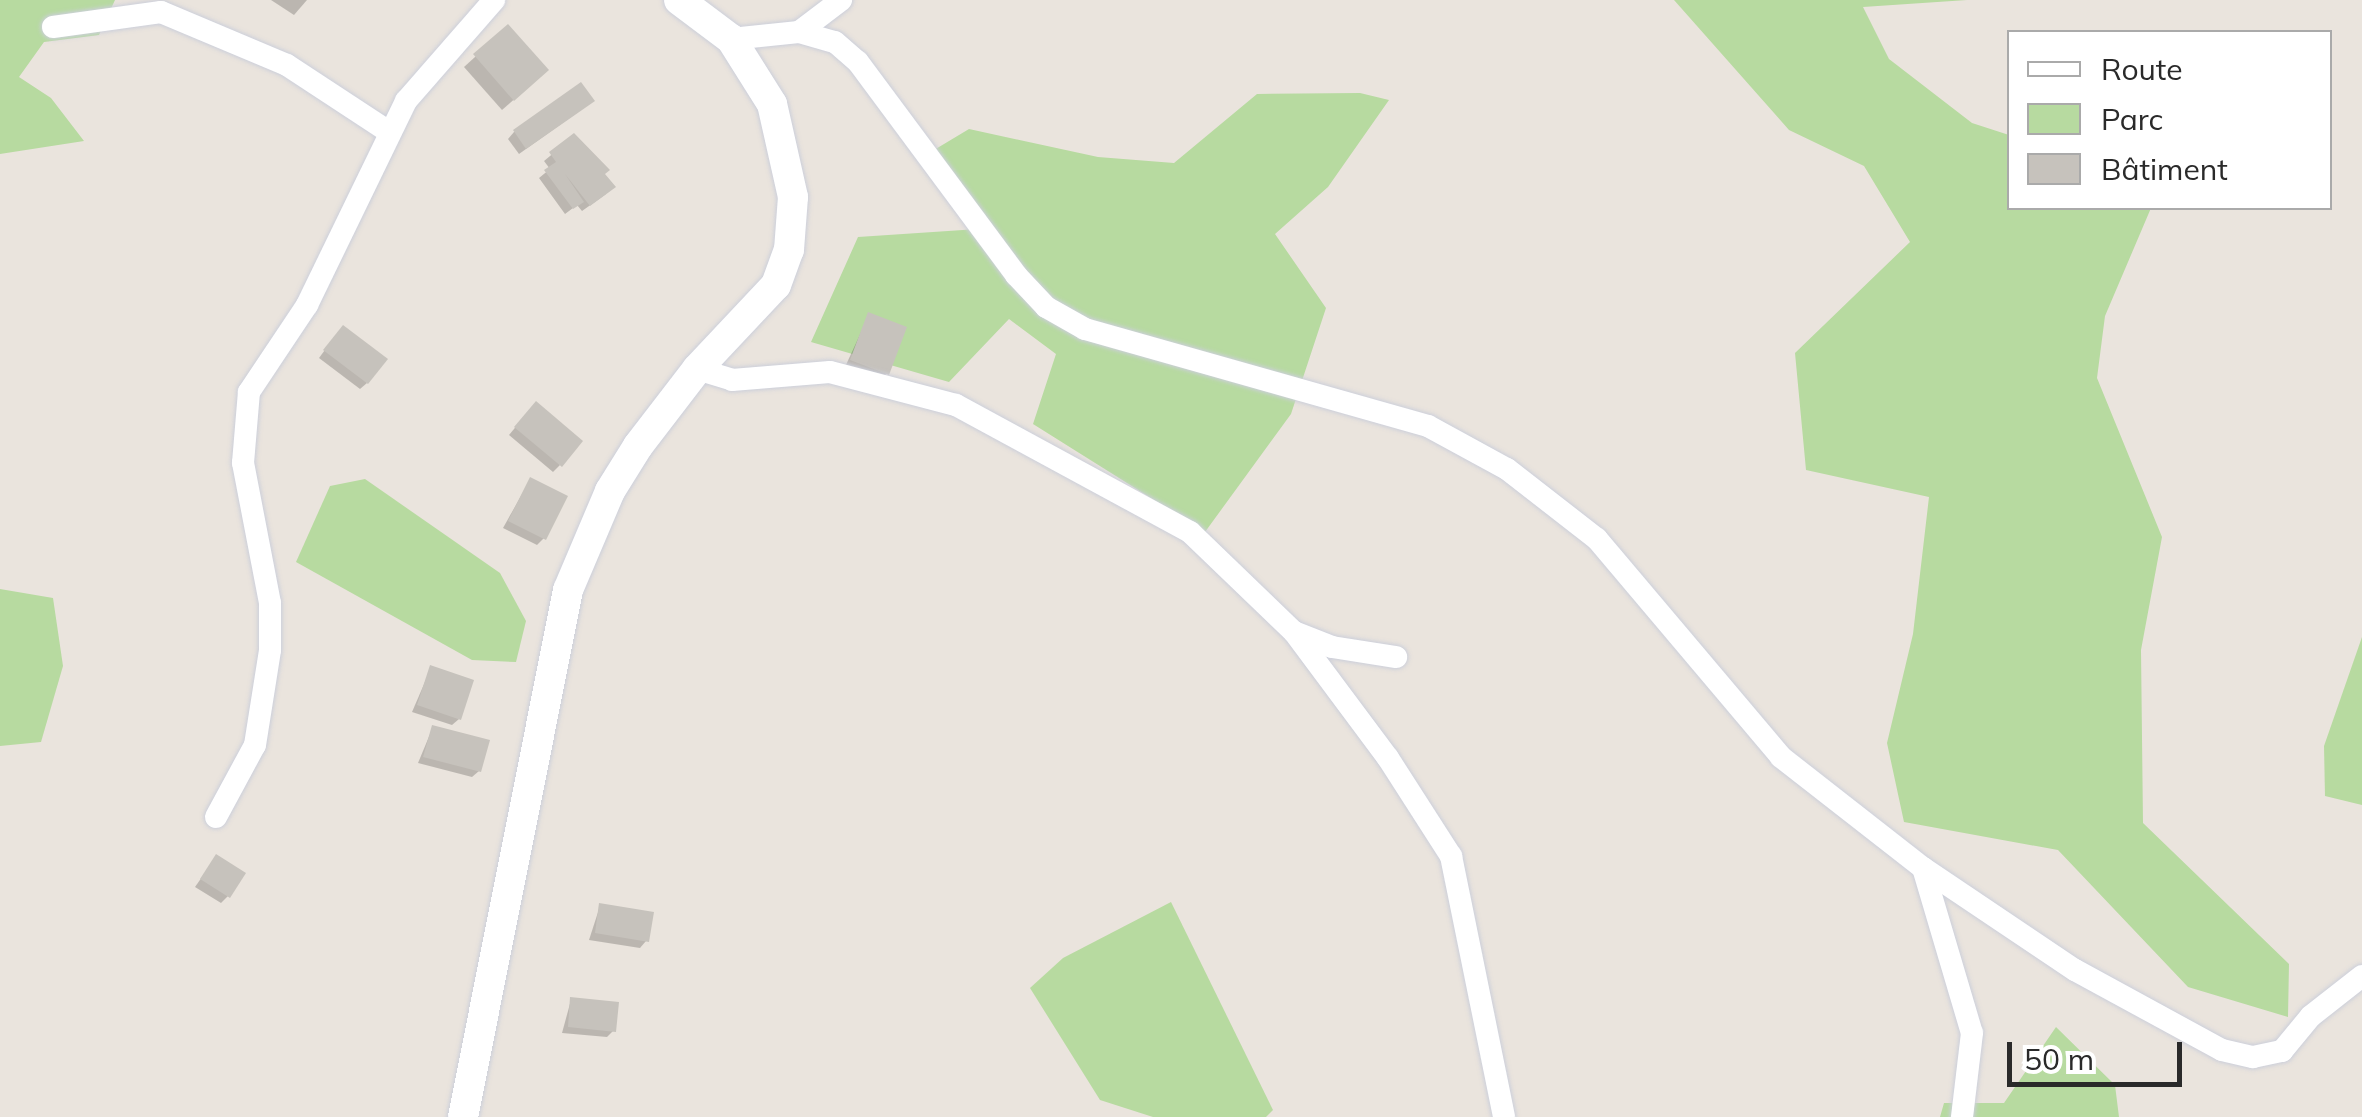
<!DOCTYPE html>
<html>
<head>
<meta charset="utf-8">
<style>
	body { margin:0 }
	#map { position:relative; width:2362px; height:1117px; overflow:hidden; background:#eae4dd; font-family:Mulish,sans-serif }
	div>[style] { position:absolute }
	.green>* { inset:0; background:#b7daa0 }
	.shadow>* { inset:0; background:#0003 }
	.building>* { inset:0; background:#c6c2bc }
	.roads { filter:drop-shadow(0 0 2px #cccfda) drop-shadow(0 0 2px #cccfda) }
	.minor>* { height:22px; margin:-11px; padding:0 11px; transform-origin:11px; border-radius:11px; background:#fff }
	.secondary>* { height:30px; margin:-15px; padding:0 15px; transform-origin:15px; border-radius:15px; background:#fff }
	span { translate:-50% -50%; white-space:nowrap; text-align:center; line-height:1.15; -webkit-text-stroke:10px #fff; paint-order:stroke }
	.legend { position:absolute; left:2007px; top:30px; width:325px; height:180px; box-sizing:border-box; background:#fff; border:2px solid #aaa; margin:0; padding:12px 18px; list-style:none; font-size:30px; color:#2a2a2a }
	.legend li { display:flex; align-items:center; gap:20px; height:50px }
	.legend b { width:50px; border:2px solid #aaa }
	.scale { position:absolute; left:2007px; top:1042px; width:175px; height:45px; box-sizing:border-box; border:5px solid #2a2a2a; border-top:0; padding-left:12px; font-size:30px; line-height:35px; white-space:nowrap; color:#2a2a2a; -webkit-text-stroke:8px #fff; paint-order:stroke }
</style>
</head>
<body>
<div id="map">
	<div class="green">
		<div style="clip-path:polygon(0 0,115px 0,99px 35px,44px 42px,19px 77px,51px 98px,84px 141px,0 154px)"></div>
		<div style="clip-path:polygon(1674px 0,1967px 0,1863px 7px,1889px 59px,1972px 123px,2009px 135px,2010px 208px,2151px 208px,2105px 316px,2097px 378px,2162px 537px,2141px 650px,2143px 823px,2289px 964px,2288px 1017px,2188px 987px,2058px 850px,1904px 822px,1887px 743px,1913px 634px,1929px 497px,1806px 470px,1795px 353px,1910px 242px,1864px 166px,1789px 130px)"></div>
		<div style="clip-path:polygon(1360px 93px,1389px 100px,1328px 187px,1275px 234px,1326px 308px,1291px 414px,1205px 532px,1033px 424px,1056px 354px,1009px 319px,949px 382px,811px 342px,858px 237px,993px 228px,934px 150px,969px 129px,1098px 157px,1174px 163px,1257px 94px)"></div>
		<div style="clip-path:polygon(365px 479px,500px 573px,526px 621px,516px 662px,472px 660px,296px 562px,330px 486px)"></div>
		<div style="clip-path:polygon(0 589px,53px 598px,63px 666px,41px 742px,0 746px)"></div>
		<div style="clip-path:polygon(2362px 637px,2362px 805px,2325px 796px,2324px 746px)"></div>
		<div style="clip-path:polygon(1171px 902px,1273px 1110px,1266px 1117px,1153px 1117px,1100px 1100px,1030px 988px,1063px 958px)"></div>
		<div style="clip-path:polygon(2056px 1027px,2115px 1085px,2119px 1117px,1940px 1117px,1944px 1103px,2004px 1103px)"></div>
	</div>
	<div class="shadow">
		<div style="clip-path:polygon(271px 0,307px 0,294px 15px)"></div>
		<div style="clip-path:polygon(508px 27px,535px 81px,502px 110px,464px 67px)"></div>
		<div style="clip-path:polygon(585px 107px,519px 154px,508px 139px,514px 132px)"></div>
		<div style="clip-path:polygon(574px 136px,602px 174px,606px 194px,582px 211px,577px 205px,565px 214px,539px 178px,550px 169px,544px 161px)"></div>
		<div style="clip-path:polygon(869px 315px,886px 374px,880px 381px,845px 367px)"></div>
		<div style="clip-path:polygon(336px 335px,367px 383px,360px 389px,319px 358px)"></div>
		<div style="clip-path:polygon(529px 411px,560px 465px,553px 472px,509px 435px)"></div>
		<div style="clip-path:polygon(530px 480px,544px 538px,537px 545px,503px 528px)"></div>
		<div style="clip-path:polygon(431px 668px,459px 719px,452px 725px,412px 712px)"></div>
		<div style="clip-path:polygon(433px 727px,479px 771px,472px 777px,418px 763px)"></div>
		<div style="clip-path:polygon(216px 857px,228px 896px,221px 903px,195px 887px)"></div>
		<div style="clip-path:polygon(600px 906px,646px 941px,640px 948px,589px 940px)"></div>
		<div style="clip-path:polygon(571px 1000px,614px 1030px,607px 1037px,562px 1033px)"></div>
	</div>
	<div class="building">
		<div style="clip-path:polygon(508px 24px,549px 70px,514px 101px,473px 54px)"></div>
		<div style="clip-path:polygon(581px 82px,595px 101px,526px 149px,513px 130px)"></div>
		<div style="clip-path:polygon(574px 133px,610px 170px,605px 174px,616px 187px,590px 206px,565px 174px,584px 202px,573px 209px,544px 170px,556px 162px,549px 152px)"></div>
		<div style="clip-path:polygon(868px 312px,907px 327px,889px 375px,850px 360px)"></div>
		<div style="clip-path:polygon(343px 325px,388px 359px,368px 384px,323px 350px)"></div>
		<div style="clip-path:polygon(536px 401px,583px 441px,562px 467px,514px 427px)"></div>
		<div style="clip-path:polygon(530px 477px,568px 496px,546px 540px,508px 521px)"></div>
		<div style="clip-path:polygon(430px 665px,474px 680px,461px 720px,417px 705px)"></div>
		<div style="clip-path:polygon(432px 725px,490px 740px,481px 772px,423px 757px)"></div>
		<div style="clip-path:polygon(216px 854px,246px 873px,230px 898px,200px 879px)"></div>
		<div style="clip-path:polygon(599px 903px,654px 912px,649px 942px,595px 933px)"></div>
		<div style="clip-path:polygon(570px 997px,619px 1002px,616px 1032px,568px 1027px)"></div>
	</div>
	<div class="roads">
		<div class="minor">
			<div style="left:53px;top:27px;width:109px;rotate:-7.9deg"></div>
			<div style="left:161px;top:12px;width:137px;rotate:22.8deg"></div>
			<div style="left:287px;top:65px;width:122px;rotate:33.3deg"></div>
			<div style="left:799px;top:32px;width:53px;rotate:-37.3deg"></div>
			<div style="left:731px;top:39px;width:68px;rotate:-5.9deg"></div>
			<div style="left:799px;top:32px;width:37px;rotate:16deg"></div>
			<div style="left:835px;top:42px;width:30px;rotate:41deg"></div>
			<div style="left:858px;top:62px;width:265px;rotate:53.4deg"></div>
			<div style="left:1016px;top:275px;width:44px;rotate:46.8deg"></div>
			<div style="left:1046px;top:307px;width:45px;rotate:29.4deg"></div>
			<div style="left:1085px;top:329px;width:356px;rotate:15.8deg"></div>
			<div style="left:1428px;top:426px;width:90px;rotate:28.6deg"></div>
			<div style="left:1507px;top:469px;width:114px;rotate:37.9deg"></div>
			<div style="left:1597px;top:539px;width:285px;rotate:49.8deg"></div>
			<div style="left:1781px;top:757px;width:180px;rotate:38deg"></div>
			<div style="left:1923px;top:868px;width:183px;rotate:33.9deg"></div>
			<div style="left:2075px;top:970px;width:167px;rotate:28.6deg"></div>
			<div style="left:2222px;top:1050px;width:32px;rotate:13deg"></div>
			<div style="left:2253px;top:1057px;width:30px;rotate:-12deg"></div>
			<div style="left:2282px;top:1051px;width:45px;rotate:-50.4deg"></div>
			<div style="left:2311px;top:1016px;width:65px;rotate:-38.1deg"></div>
			<div style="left:697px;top:369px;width:37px;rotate:17deg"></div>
			<div style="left:732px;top:380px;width:98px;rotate:-4.7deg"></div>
			<div style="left:830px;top:372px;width:130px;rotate:14.7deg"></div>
			<div style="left:956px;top:405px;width:266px;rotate:28.5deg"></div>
			<div style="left:1190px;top:532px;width:144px;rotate:43.9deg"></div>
			<div style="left:1294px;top:632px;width:41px;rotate:21.5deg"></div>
			<div style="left:1332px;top:647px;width:65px;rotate:8.9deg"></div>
			<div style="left:1294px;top:632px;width:157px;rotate:53.3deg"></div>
			<div style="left:1388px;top:758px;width:117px;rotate:57.3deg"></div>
			<div style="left:1451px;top:856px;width:266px;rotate:78.5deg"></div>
			<div style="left:216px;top:817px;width:82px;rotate:-61.6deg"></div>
			<div style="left:255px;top:745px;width:96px;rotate:-81deg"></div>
			<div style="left:270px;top:650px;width:47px;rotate:-90deg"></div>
			<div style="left:270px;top:603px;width:143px;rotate:-100.9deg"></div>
			<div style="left:243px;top:463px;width:71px;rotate:-85.2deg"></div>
			<div style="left:249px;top:392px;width:105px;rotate:-56.3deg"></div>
			<div style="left:307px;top:305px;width:227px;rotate:-64.1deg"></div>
			<div style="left:406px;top:101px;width:134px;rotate:-48.9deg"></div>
			<div style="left:1923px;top:868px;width:172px;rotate:73.5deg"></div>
			<div style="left:1972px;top:1033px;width:85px;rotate:96.8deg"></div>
		</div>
		<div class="secondary">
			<div style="left:463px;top:1117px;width:537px;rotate:-78.73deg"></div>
			<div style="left:568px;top:590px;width:108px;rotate:-67deg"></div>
			<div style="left:610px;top:491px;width:53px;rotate:-58.1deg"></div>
			<div style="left:638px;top:446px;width:97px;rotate:-52.5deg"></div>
			<div style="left:697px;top:369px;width:115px;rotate:-46.8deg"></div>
			<div style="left:776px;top:285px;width:37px;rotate:-70deg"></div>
			<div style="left:789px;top:250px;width:53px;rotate:-85.7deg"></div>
			<div style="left:793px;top:197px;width:95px;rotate:-102.7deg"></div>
			<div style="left:772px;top:104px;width:77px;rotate:-122.2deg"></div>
			<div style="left:731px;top:39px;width:65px;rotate:-143.1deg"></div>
		</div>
	</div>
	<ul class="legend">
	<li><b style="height:12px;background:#fff"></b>Route</li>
	<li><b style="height:28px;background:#b7daa0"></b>Parc</li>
	<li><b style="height:28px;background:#c6c2bc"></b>Bâtiment</li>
	</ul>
	<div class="scale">50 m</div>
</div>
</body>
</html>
